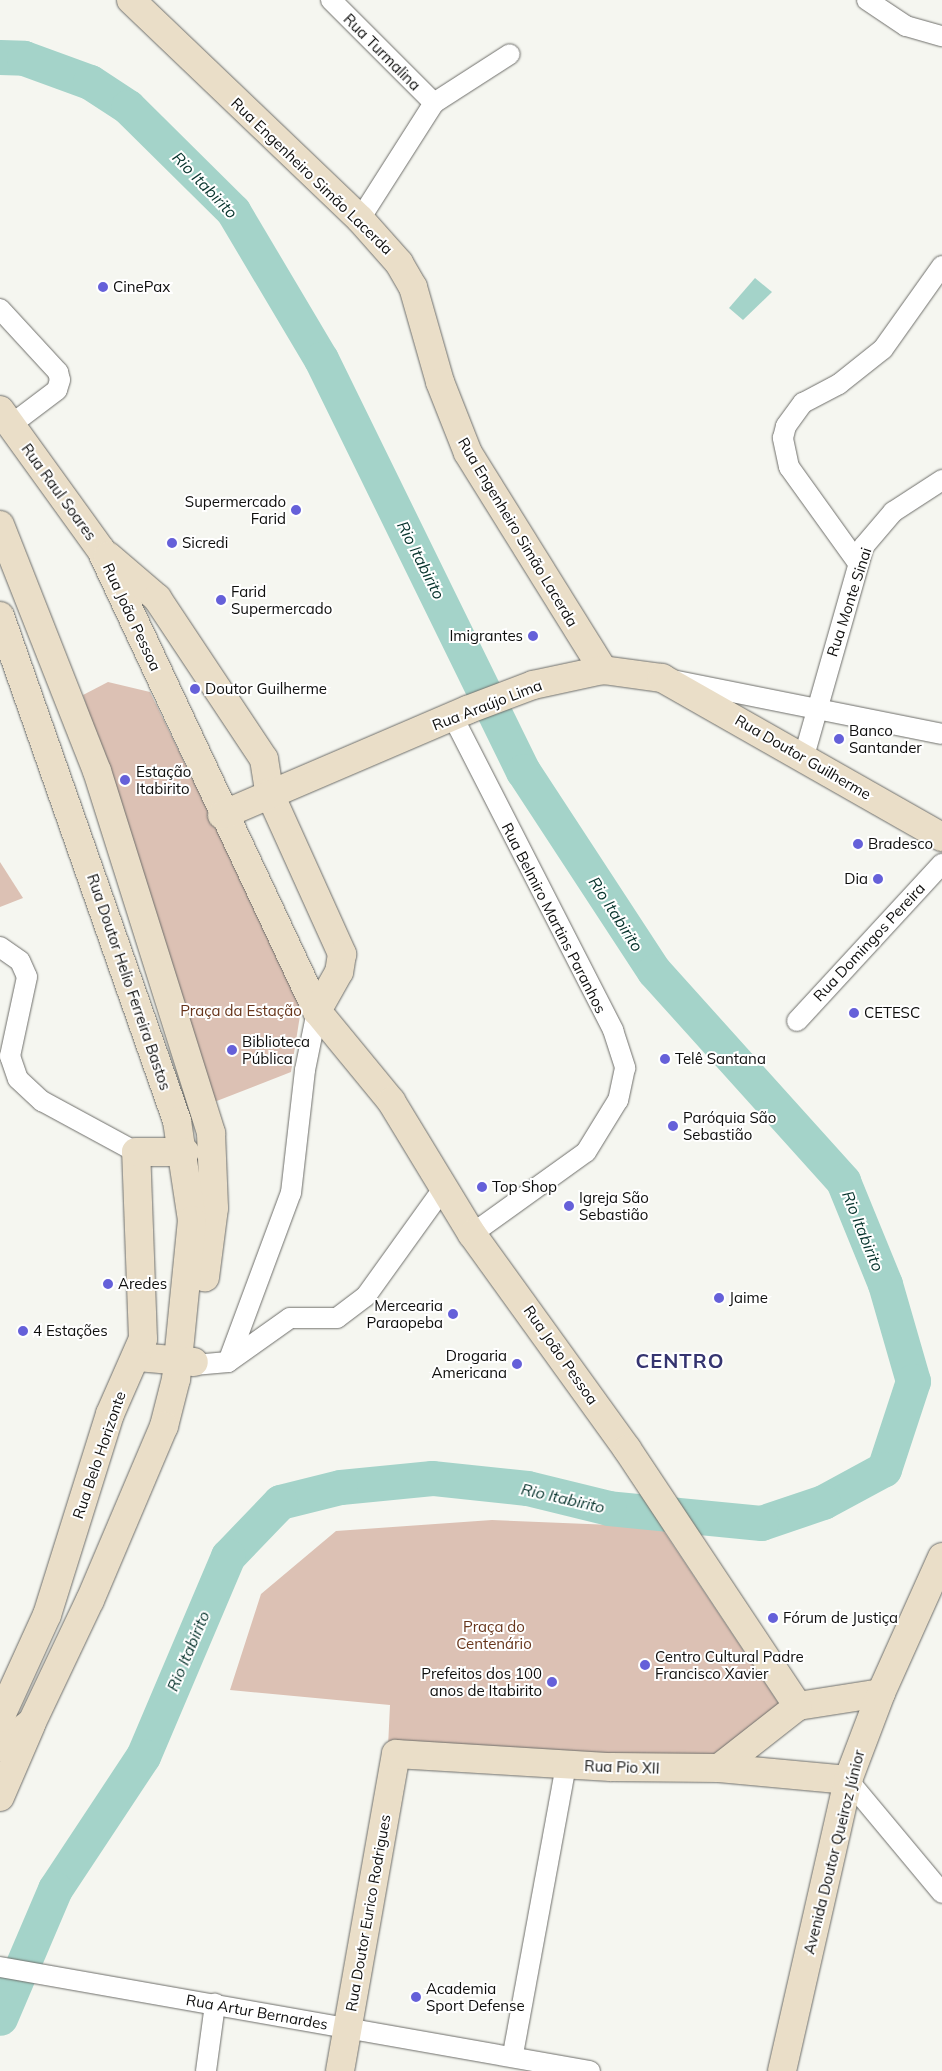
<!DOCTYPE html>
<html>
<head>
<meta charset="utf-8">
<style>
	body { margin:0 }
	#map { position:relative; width:942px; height:2071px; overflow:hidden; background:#f5f6f0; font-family:Mulish,sans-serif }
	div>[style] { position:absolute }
	.green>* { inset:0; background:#dcc1b4 }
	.water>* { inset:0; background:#a4d3c9 }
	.river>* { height:35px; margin:-17.5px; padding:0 17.5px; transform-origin:17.5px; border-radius:17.5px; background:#a4d3c9 }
	.roads { filter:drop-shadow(0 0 1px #6e6e6a) drop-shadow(0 0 1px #6e6e6a) }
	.street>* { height:20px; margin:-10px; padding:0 10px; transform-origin:10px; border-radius:10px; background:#fff }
	.secondary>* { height:28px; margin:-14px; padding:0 14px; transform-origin:14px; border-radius:14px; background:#eadec8 }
	.dots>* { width:14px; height:14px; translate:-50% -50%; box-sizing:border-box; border:2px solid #fff; border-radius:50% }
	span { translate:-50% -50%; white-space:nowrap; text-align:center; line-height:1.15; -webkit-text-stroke:4px #fff; paint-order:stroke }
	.street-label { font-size:15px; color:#0e0e0d }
	.poi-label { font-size:15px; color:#0e0e0d }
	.left { translate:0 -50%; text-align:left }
	.right { translate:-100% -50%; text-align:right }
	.park-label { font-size:15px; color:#67351b }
	.water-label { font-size:16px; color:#06332c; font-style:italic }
	.district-label { font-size:20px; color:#353470; font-weight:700; letter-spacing:1px }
</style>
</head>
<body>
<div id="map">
	<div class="green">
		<div style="clip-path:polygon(108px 682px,150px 692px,302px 1003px,291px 1072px,209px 1104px,83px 695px)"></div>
		<div style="clip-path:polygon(0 862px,23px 898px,0 907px)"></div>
		<div style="clip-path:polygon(492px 1520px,661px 1527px,781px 1707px,711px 1756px,388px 1747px,390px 1705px,230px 1690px,261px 1594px,336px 1531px)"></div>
	</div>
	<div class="water">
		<div style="clip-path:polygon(755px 278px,772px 292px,743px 320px,729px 308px)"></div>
	</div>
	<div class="river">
		<div style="left:0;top:57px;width:24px;rotate:2deg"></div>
		<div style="left:24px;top:58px;width:70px;rotate:20deg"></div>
		<div style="left:90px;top:82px;width:45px;rotate:33.3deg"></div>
		<div style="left:128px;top:107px;width:148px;rotate:44.7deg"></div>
		<div style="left:233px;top:211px;width:172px;rotate:59.3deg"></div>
		<div style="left:321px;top:359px;width:459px;rotate:63.9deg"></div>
		<div style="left:523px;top:771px;width:239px;rotate:56.8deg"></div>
		<div style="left:654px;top:971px;width:283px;rotate:48deg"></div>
		<div style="left:843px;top:1181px;width:111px;rotate:67.8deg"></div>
		<div style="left:885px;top:1284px;width:101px;rotate:73.9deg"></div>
		<div style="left:913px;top:1381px;width:93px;rotate:108.2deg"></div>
		<div style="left:884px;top:1469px;width:69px;rotate:151.6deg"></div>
		<div style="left:823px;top:1502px;width:65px;rotate:161.3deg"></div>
		<div style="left:761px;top:1523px;width:153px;rotate:-174.4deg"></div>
		<div style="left:609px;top:1508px;width:84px;rotate:-166.3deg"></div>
		<div style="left:527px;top:1488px;width:96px;rotate:-174deg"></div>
		<div style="left:432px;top:1478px;width:92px;rotate:174.4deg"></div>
		<div style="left:340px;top:1487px;width:62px;rotate:166deg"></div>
		<div style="left:280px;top:1502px;width:75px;rotate:133.9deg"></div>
		<div style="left:228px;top:1556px;width:217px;rotate:113deg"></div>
		<div style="left:143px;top:1756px;width:159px;rotate:123.5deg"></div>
		<div style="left:55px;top:1889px;width:140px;rotate:113.1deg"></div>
	</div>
	<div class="roads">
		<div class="street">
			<div style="left:331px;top:0;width:146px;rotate:45deg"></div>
			<div style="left:867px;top:0;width:47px;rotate:33.7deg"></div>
			<div style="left:906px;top:26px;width:37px;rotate:16deg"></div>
			<div style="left:360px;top:219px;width:138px;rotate:-57.5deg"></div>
			<div style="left:434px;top:103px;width:90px;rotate:-32.8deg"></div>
			<div style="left:0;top:309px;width:86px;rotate:47.4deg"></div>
			<div style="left:58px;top:372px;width:8px;rotate:76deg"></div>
			<div style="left:60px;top:380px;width:10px;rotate:107deg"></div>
			<div style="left:57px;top:390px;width:56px;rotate:142.9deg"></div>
			<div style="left:858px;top:563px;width:118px;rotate:-125.7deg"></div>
			<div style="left:789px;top:467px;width:30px;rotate:-102deg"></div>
			<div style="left:783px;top:438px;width:12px;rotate:-76deg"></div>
			<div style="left:786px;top:426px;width:29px;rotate:-54deg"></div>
			<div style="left:803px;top:403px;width:41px;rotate:-27.8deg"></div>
			<div style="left:839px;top:384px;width:56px;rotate:-38.5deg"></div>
			<div style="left:883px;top:349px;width:102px;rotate:-54.6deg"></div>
			<div style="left:677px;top:681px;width:270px;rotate:11.3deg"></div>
			<div style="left:453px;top:717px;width:352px;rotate:62.9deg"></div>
			<div style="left:613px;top:1030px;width:40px;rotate:72deg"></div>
			<div style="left:625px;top:1068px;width:33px;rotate:102deg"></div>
			<div style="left:618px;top:1100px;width:61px;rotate:121.6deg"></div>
			<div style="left:586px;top:1152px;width:140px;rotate:144.3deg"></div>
			<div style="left:804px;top:756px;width:218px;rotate:-74.1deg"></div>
			<div style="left:864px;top:546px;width:45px;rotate:-49.5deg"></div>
			<div style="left:893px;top:512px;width:59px;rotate:-33.1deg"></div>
			<div style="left:0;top:947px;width:24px;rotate:35deg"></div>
			<div style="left:20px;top:961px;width:17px;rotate:66deg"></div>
			<div style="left:27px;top:977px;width:81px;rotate:102.1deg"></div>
			<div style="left:10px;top:1056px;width:24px;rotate:71deg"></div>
			<div style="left:18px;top:1079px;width:33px;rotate:43deg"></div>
			<div style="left:42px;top:1101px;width:107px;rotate:28.5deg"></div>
			<div style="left:797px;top:1021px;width:214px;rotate:-47.3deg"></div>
			<div style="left:228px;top:1362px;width:180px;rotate:-69.6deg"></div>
			<div style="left:291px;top:1193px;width:124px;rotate:-83.5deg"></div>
			<div style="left:305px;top:1070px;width:60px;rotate:-78.5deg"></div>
			<div style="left:194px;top:1365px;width:34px;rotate:-5deg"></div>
			<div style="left:228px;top:1362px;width:76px;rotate:-35.4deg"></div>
			<div style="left:290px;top:1318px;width:47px"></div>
			<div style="left:337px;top:1318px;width:36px;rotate:-37deg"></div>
			<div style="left:366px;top:1296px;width:132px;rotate:-54.3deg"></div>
			<div style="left:848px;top:1780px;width:147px;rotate:50.2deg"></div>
			<div style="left:0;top:1967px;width:599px;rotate:10deg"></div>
			<div style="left:513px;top:2054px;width:294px;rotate:-79.6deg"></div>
			<div style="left:206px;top:2071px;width:68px;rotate:-82.3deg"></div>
		</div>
		<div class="secondary">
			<div style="left:131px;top:0;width:317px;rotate:43.7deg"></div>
			<div style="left:360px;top:219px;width:59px;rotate:48.4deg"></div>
			<div style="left:399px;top:263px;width:28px;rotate:60deg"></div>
			<div style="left:413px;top:287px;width:99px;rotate:74.1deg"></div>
			<div style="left:440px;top:382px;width:76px;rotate:68.5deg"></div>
			<div style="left:468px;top:453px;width:256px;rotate:58.1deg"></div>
			<div style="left:0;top:410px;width:173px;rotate:54.2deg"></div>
			<div style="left:101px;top:550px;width:509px;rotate:64.89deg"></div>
			<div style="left:317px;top:1011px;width:117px;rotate:50.6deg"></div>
			<div style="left:391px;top:1101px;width:156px;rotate:58.7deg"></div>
			<div style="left:472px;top:1234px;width:265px;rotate:54.2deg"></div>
			<div style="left:627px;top:1449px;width:309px;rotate:56.4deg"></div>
			<div style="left:0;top:525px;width:264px;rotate:68.5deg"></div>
			<div style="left:97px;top:771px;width:380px;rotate:72.5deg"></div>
			<div style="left:211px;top:1133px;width:75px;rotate:87.7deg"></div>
			<div style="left:214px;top:1208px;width:70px;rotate:97.4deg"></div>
			<div style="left:108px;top:556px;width:65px;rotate:40.6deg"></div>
			<div style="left:157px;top:598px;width:193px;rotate:56.4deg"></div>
			<div style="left:264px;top:759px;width:33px;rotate:81deg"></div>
			<div style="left:269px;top:792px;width:178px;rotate:65.7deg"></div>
			<div style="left:342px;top:954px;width:18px;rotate:99deg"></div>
			<div style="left:339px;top:972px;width:45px;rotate:119.4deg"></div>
			<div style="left:0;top:616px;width:535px;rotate:70.68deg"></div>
			<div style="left:177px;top:1121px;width:100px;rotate:81.4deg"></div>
			<div style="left:192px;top:1220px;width:160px;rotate:95.7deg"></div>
			<div style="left:176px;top:1379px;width:49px;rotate:104.3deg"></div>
			<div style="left:164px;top:1426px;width:189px;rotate:113deg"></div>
			<div style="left:90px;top:1600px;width:135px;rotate:115.4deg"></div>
			<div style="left:32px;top:1722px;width:41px;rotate:142deg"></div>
			<div style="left:222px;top:815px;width:267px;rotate:-23.2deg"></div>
			<div style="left:467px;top:710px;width:71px;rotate:-20.7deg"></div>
			<div style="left:533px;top:685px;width:72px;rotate:-12.1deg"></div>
			<div style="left:603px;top:670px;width:60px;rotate:7.7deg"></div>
			<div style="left:662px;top:678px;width:322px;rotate:29.6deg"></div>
			<div style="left:138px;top:1357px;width:56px;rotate:5.1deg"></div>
			<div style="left:798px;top:1706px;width:84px;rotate:-8.9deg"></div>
			<div style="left:0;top:1718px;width:113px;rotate:-65.5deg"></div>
			<div style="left:47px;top:1615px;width:211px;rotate:-72.6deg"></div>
			<div style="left:110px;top:1414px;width:82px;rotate:-66.3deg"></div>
			<div style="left:143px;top:1339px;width:187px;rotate:-92.1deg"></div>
			<div style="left:136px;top:1152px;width:49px"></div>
			<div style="left:719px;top:1768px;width:100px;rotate:-38.1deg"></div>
			<div style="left:0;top:1797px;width:78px;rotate:-66.7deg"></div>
			<div style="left:340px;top:2071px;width:322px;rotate:-80deg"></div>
			<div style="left:396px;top:1754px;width:215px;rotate:3.5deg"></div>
			<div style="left:611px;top:1767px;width:108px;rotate:0.5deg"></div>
			<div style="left:719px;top:1768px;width:130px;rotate:5.3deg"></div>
			<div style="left:782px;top:2071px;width:298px;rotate:-77.2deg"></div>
			<div style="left:848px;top:1780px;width:93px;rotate:-69.2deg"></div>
			<div style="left:881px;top:1693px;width:149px;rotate:-65.8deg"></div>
		</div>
	</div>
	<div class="dots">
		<div style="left:103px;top:287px;background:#6560d9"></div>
		<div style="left:296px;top:510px;background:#6560d9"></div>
		<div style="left:172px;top:543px;background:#6560d9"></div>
		<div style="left:221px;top:600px;background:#6560d9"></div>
		<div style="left:533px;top:636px;background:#6560d9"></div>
		<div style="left:195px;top:689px;background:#6560d9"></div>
		<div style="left:839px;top:739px;background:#6560d9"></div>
		<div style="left:125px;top:780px;background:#6560d9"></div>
		<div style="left:858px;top:844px;background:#6560d9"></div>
		<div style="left:878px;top:879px;background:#6560d9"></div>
		<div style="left:854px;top:1013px;background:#6560d9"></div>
		<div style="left:232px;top:1050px;background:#6560d9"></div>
		<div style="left:665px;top:1059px;background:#6560d9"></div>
		<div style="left:673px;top:1126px;background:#6560d9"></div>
		<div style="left:482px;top:1187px;background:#6560d9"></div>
		<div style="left:569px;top:1206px;background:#6560d9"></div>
		<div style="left:108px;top:1284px;background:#6560d9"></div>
		<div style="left:719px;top:1298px;background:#6560d9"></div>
		<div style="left:453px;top:1314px;background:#6560d9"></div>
		<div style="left:23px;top:1331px;background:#6560d9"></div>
		<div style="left:517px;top:1364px;background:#6560d9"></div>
		<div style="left:773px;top:1618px;background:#6560d9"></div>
		<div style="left:645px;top:1665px;background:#6560d9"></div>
		<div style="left:552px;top:1682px;background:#6560d9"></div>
		<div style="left:416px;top:1997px;background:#6560d9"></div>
	</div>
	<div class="street-label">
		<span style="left:382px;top:52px;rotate:45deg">Rua Turmalina</span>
		<span style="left:312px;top:176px;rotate:44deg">Rua Engenheiro Simão Lacerda</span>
		<span style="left:59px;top:492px;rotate:54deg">Rua Raul Soares</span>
		<span style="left:518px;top:532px;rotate:59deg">Rua Engenheiro Simão Lacerda</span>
		<span style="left:849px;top:602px;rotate:-72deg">Rua Monte Sinai</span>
		<span style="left:132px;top:617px;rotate:65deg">Rua João Pessoa</span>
		<span style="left:487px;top:705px;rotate:-21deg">Rua Araújo Lima</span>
		<span style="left:803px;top:757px;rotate:30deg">Rua Doutor Guilherme</span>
		<span style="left:554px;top:918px;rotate:63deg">Rua Belmiro Martins Paranhos</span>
		<span style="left:869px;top:942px;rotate:-47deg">Rua Domingos Pereira</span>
		<span style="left:129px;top:982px;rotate:71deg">Rua Doutor Helio Ferreira Bastos</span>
		<span style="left:561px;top:1355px;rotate:55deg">Rua João Pessoa</span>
		<span style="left:99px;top:1455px;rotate:-71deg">Rua Belo Horizonte</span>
		<span style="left:622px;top:1767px;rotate:2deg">Rua Pio XII</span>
		<span style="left:834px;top:1852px;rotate:-76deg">Avenida Doutor Queiroz Júnior</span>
		<span style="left:368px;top:1913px;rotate:-80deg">Rua Doutor Eurico Rodrigues</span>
		<span style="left:257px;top:2012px;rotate:10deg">Rua Artur Bernardes</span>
	</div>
	<div class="poi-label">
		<span class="left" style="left:113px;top:287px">CinePax</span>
		<span class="right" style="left:286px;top:510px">Supermercado<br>Farid</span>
		<span class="left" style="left:182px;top:543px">Sicredi</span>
		<span class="left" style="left:231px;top:600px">Farid<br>Supermercado</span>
		<span class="right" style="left:523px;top:636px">Imigrantes</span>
		<span class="left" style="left:205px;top:689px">Doutor Guilherme</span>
		<span class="left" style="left:849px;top:739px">Banco<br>Santander</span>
		<span class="left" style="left:136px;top:780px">Estação<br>Itabirito</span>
		<span class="left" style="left:868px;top:844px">Bradesco</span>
		<span class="right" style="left:868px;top:879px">Dia</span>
		<span class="left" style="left:864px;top:1013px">CETESC</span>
		<span class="left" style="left:242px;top:1050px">Biblioteca<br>Pública</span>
		<span class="left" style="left:675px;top:1059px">Telê Santana</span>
		<span class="left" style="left:683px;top:1126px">Paróquia São<br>Sebastião</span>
		<span class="left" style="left:492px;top:1187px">Top Shop</span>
		<span class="left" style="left:579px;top:1206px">Igreja São<br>Sebastião</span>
		<span class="left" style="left:118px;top:1284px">Aredes</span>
		<span class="left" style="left:729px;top:1298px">Jaime</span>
		<span class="right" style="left:443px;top:1314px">Mercearia<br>Paraopeba</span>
		<span class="left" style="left:33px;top:1331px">4 Estações</span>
		<span class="right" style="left:507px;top:1364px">Drogaria<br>Americana</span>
		<span class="left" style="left:783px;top:1618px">Fórum de Justiça</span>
		<span class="left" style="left:655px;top:1665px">Centro Cultural Padre<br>Francisco Xavier</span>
		<span class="right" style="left:542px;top:1682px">Prefeitos dos 100<br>anos de Itabirito</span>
		<span class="left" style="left:426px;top:1997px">Academia<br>Sport Defense</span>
	</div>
	<div class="park-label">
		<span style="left:241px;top:1011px">Praça da Estação</span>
		<span style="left:494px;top:1635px">Praça do<br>Centenário</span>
	</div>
	<div class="water-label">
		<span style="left:205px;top:185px;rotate:46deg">Rio Itabirito</span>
		<span style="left:421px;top:560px;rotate:63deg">Rio Itabirito</span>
		<span style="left:616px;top:914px;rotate:57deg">Rio Itabirito</span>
		<span style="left:863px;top:1231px;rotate:68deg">Rio Itabirito</span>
		<span style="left:563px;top:1498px;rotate:13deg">Rio Itabirito</span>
		<span style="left:188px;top:1651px;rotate:-67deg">Rio Itabirito</span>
	</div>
	<div class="district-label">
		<span style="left:680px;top:1360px">CENTRO</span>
	</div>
</div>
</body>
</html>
